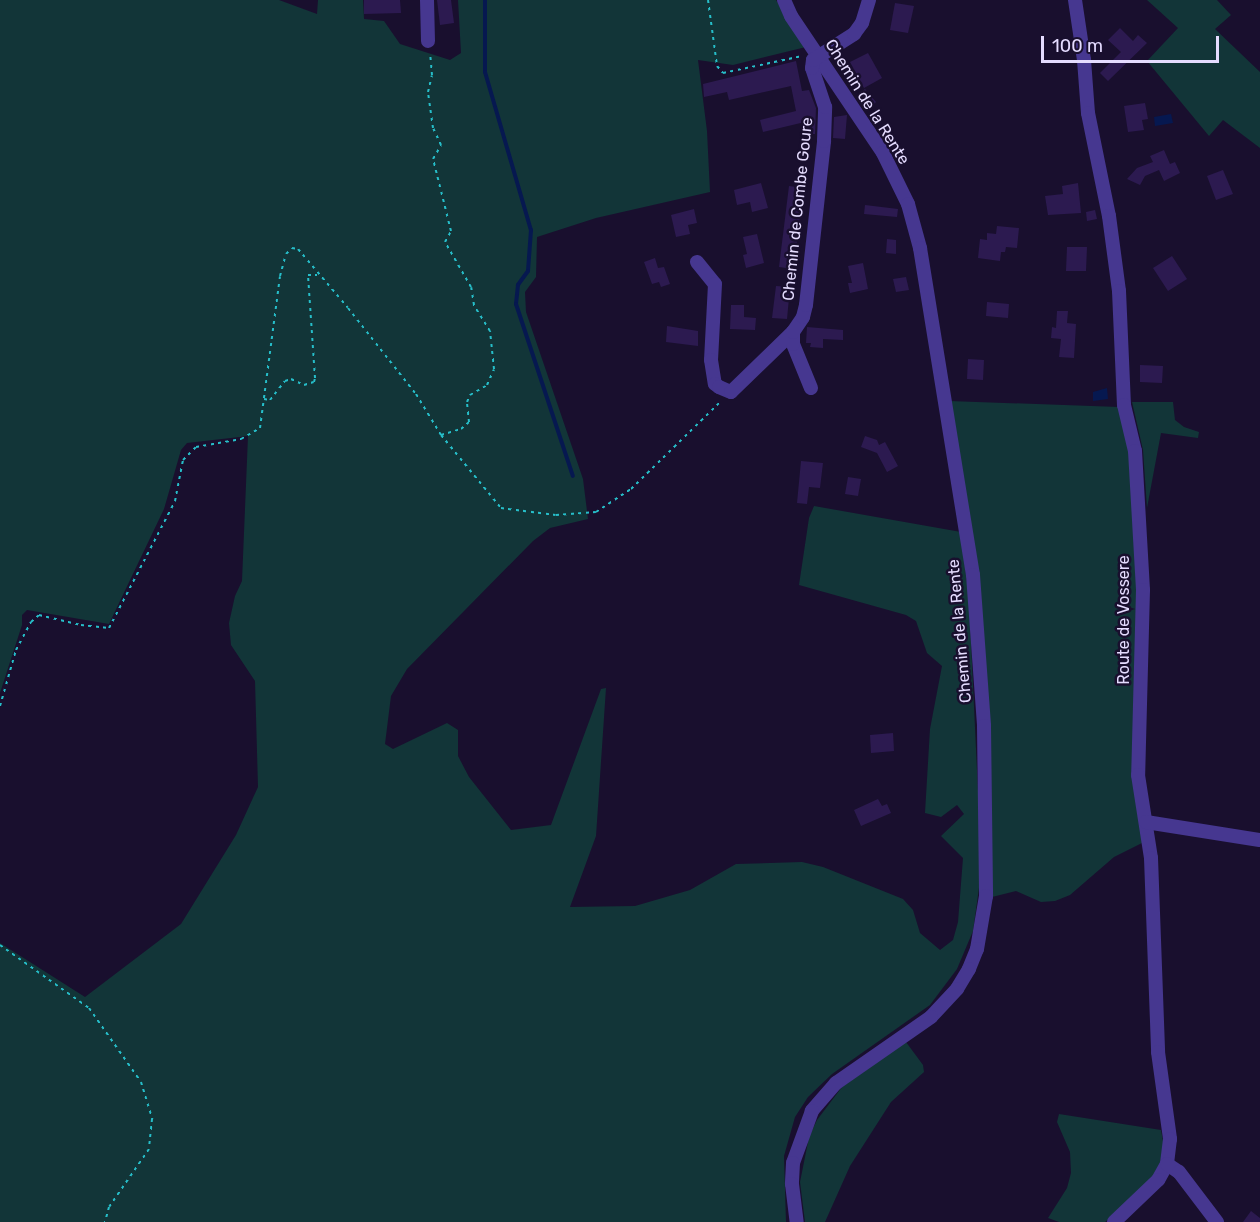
<!DOCTYPE html>
<html>
<head>
<meta charset="utf-8">
<style>
	body { margin:0 }
	#map { position:relative; width:1260px; height:1222px; overflow:hidden; background:#190f2e; font-family:Rubik,sans-serif }
	div>[style] { position:absolute }
	.green>* { inset:0; background:#123538 }
	.water>* { inset:0; background:#061850 }
	.stream>* { height:4px; margin:-2px; padding:0 2px; transform-origin:2px; border-radius:2px; background:#061850 }
	.building>* { inset:0; background:#2c1a50 }
	.path>* { height:2px; margin-top:-1px; transform-origin:0; background:repeating-linear-gradient(90deg,#26bec9 0 3px,transparent 0 7.5px) }
	.minor>* { height:14px; margin:-7px; padding:0 7px; transform-origin:7px; border-radius:7px; background:#463790 }
	span { translate:-50% -50%; white-space:nowrap; text-align:center; line-height:1.15; -webkit-text-stroke:5px #190f2e; paint-order:stroke }
	.street-label { font-size:16px; color:#e5dcff }
	.scale { position:absolute; left:1041px; top:36px; width:178px; height:27px; box-sizing:border-box; border:3px solid #e5dcff; border-top:0; padding-left:8px; font-size:18px; line-height:21px; white-space:nowrap; color:#e5dcff; -webkit-text-stroke:4px #190f2e; paint-order:stroke }
</style>
</head>
<body>
<div id="map">
	<div class="green">
		<div style="clip-path:polygon(0 0,279px 0,317px 14px,318px 0,363px 0,364px 19px,384px 21px,400px 44px,450px 60px,461px 53px,458px 0,776px 0,806px 47px,733px 65px,698px 60px,707px 131px,710px 192px,596px 218px,537px 237px,536px 277px,525px 292px,526px 312px,583px 479px,588px 519px,550px 528px,533px 541px,407px 669px,391px 696px,385px 744px,393px 749px,447px 723px,458px 730px,458px 756px,469px 777px,511px 830px,551px 825px,601px 689px,606px 688px,596px 836px,570px 907px,635px 906px,690px 890px,736px 864px,802px 862px,823px 867px,903px 899px,913px 910px,920px 933px,940px 950px,953px 940px,958px 922px,963px 858px,941px 836px,964px 814px,957px 805px,941px 817px,925px 813px,930px 729px,942px 666px,927px 653px,916px 621px,906px 615px,799px 585px,809px 518px,814px 506px,961px 532px,969px 600px,980px 834px,979px 888px,973px 931px,957px 969px,930px 1005px,832px 1074px,808px 1097px,795px 1117px,784px 1156px,786px 1222px,0 1222px,0 943px,85px 997px,181px 924px,236px 835px,258px 787px,255px 681px,231px 645px,229px 623px,235px 596px,242px 581px,248px 436px,187px 443px,181px 450px,164px 509px,109px 624px,27px 610px,22px 615px,22px 625px,0 693px)"></div>
		<div style="clip-path:polygon(1147px 0,1217px 0,1231px 15px,1215px 29px,1260px 72px,1260px 148px,1223px 120px,1209px 136px,1147px 61px,1178px 28px)"></div>
		<div style="clip-path:polygon(949px 401px,1119px 407px,1128px 445px,1136px 530px,1144px 842px,1114px 857px,1070px 895px,1055px 901px,1041px 902px,1016px 891px,992px 897px,988px 700px)"></div>
		<div style="clip-path:polygon(1132px 402px,1173px 402px,1175px 420px,1184px 427px,1199px 432px,1198px 438px,1161px 433px,1147px 508px,1143px 450px)"></div>
		<div style="clip-path:polygon(906px 1042px,923px 1065px,924px 1072px,891px 1102px,850px 1166px,825px 1222px,805px 1222px,800px 1182px,809px 1137px,817px 1120px,842px 1087px)"></div>
		<div style="clip-path:polygon(1059px 1114px,1161px 1130px,1164px 1147px,1162px 1163px,1157px 1173px,1138px 1195px,1105px 1222px,1059px 1222px,1048px 1218px,1067px 1188px,1071px 1173px,1070px 1152px,1057px 1122px)"></div>
	</div>
	<div class="water">
		<div style="clip-path:polygon(1171px 114px,1173px 123px,1155px 126px,1154px 117px)"></div>
		<div style="clip-path:polygon(1107px 388px,1108px 399px,1093px 401px,1093px 392px)"></div>
	</div>
	<div class="stream">
		<div style="left:485px;top:0;width:72px;rotate:90deg"></div>
		<div style="left:485px;top:72px;width:165px;rotate:73.8deg"></div>
		<div style="left:531px;top:230px;width:41px;rotate:94.2deg"></div>
		<div style="left:528px;top:271px;width:17px;rotate:126deg"></div>
		<div style="left:518px;top:285px;width:19px;rotate:96deg"></div>
		<div style="left:516px;top:304px;width:181px;rotate:71.7deg"></div>
	</div>
	<div class="building">
		<div style="clip-path:polygon(364px 0,400px 0,401px 13px,364px 14px)"></div>
		<div style="clip-path:polygon(437px 0,451px 0,454px 23px,440px 25px)"></div>
		<div style="clip-path:polygon(895px 3px,914px 6px,908px 33px,890px 30px)"></div>
		<div style="clip-path:polygon(1120px 28px,1133px 41px,1138px 35px,1147px 43px,1108px 81px,1100px 73px,1121px 52px,1108px 40px)"></div>
		<div style="clip-path:polygon(868px 53px,882px 78px,864px 88px,850px 62px)"></div>
		<div style="clip-path:polygon(796px 61px,802px 91px,809px 90px,816px 108px,815px 134px,809px 134px,809px 121px,763px 132px,760px 120px,796px 111px,791px 86px,729px 100px,727px 92px,704px 97px,703px 84px)"></div>
		<div style="clip-path:polygon(865px 89px,876px 102px,867px 111px,856px 97px)"></div>
		<div style="clip-path:polygon(1145px 103px,1148px 119px,1142px 120px,1144px 130px,1128px 132px,1124px 106px)"></div>
		<div style="clip-path:polygon(847px 115px,845px 139px,833px 138px,834px 117px)"></div>
		<div style="clip-path:polygon(1164px 150px,1170px 164px,1175px 162px,1180px 173px,1164px 181px,1159px 170px,1145px 176px,1140px 185px,1127px 179px,1137px 168px,1153px 162px,1150px 156px)"></div>
		<div style="clip-path:polygon(1223px 170px,1233px 194px,1216px 200px,1207px 176px)"></div>
		<div style="clip-path:polygon(761px 183px,768px 208px,752px 212px,750px 202px,737px 205px,734px 190px)"></div>
		<div style="clip-path:polygon(1078px 183px,1081px 213px,1048px 215px,1045px 196px,1063px 194px,1062px 186px)"></div>
		<div style="clip-path:polygon(789px 186px,803px 188px,794px 269px,779px 267px)"></div>
		<div style="clip-path:polygon(865px 205px,898px 209px,897px 217px,864px 214px)"></div>
		<div style="clip-path:polygon(694px 209px,697px 223px,688px 225px,690px 234px,676px 237px,671px 215px)"></div>
		<div style="clip-path:polygon(1095px 210px,1097px 219px,1087px 221px,1086px 212px)"></div>
		<div style="clip-path:polygon(997px 226px,1019px 228px,1017px 248px,1006px 247px,1005px 252px,1001px 252px,1000px 261px,978px 258px,980px 239px,987px 240px,987px 233px,996px 234px)"></div>
		<div style="clip-path:polygon(757px 234px,764px 263px,746px 268px,743px 255px,747px 254px,743px 237px)"></div>
		<div style="clip-path:polygon(887px 239px,896px 240px,896px 254px,886px 253px)"></div>
		<div style="clip-path:polygon(1067px 247px,1087px 247px,1086px 271px,1066px 271px)"></div>
		<div style="clip-path:polygon(1172px 256px,1187px 279px,1168px 291px,1153px 268px)"></div>
		<div style="clip-path:polygon(655px 258px,658px 268px,664px 267px,670px 284px,661px 287px,659px 282px,652px 284px,644px 262px)"></div>
		<div style="clip-path:polygon(863px 263px,868px 289px,850px 293px,848px 283px,852px 283px,848px 266px)"></div>
		<div style="clip-path:polygon(906px 277px,909px 290px,896px 292px,893px 279px)"></div>
		<div style="clip-path:polygon(776px 286px,790px 287px,787px 319px,772px 318px)"></div>
		<div style="clip-path:polygon(987px 302px,1009px 304px,1008px 318px,986px 316px)"></div>
		<div style="clip-path:polygon(731px 305px,744px 305px,744px 317px,756px 318px,755px 330px,730px 329px)"></div>
		<div style="clip-path:polygon(1057px 311px,1068px 311px,1067px 323px,1076px 324px,1074px 358px,1059px 357px,1061px 339px,1051px 338px,1052px 327px,1056px 328px)"></div>
		<div style="clip-path:polygon(667px 326px,698px 331px,698px 346px,666px 342px)"></div>
		<div style="clip-path:polygon(807px 327px,843px 330px,843px 340px,823px 339px,823px 348px,810px 347px,811px 343px,806px 343px)"></div>
		<div style="clip-path:polygon(968px 359px,984px 360px,983px 380px,967px 379px)"></div>
		<div style="clip-path:polygon(1140px 365px,1163px 366px,1162px 383px,1140px 382px)"></div>
		<div style="clip-path:polygon(865px 436px,877px 440px,879px 445px,885px 442px,898px 466px,887px 472px,877px 453px,861px 447px)"></div>
		<div style="clip-path:polygon(801px 461px,823px 463px,820px 488px,809px 487px,807px 504px,797px 503px)"></div>
		<div style="clip-path:polygon(848px 477px,861px 479px,858px 496px,845px 494px)"></div>
		<div style="clip-path:polygon(893px 733px,894px 751px,871px 753px,870px 735px)"></div>
		<div style="clip-path:polygon(878px 799px,882px 806px,887px 804px,891px 813px,861px 826px,854px 810px)"></div>
		<div style="clip-path:polygon(1251px 1211px,1260px 1218px,1260px 1222px,1243px 1222px)"></div>
	</div>
	<div class="path">
		<div style="left:708px;top:0;width:67px;rotate:82.2deg"></div>
		<div style="left:717px;top:66px;width:9px;rotate:49deg"></div>
		<div style="left:723px;top:73px;width:81px;rotate:-12.1deg"></div>
		<div style="left:264px;top:399px;width:6px;rotate:9deg"></div>
		<div style="left:270px;top:400px;width:24px;rotate:-52deg"></div>
		<div style="left:285px;top:381px;width:6px;rotate:-18deg"></div>
		<div style="left:291px;top:379px;width:14px;rotate:25deg"></div>
		<div style="left:304px;top:385px;width:10px;rotate:-17deg"></div>
		<div style="left:314px;top:382px;width:4px;rotate:-76deg"></div>
		<div style="left:315px;top:378px;width:103px;rotate:-93.9deg"></div>
		<div style="left:308px;top:275px;width:9px"></div>
		<div style="left:441px;top:435px;width:94px;rotate:50.6deg"></div>
		<div style="left:501px;top:508px;width:55px;rotate:7.3deg"></div>
		<div style="left:556px;top:515px;width:40px;rotate:-4.3deg"></div>
		<div style="left:596px;top:512px;width:42px;rotate:-33.3deg"></div>
		<div style="left:631px;top:489px;width:124px;rotate:-44.3deg"></div>
		<div style="left:0;top:706px;width:58px;rotate:-74.1deg"></div>
		<div style="left:16px;top:650px;width:32px;rotate:-62deg"></div>
		<div style="left:31px;top:622px;width:11px;rotate:-41deg"></div>
		<div style="left:39px;top:615px;width:43px;rotate:13.4deg"></div>
		<div style="left:81px;top:625px;width:28px;rotate:6deg"></div>
		<div style="left:109px;top:628px;width:143px;rotate:-62.5deg"></div>
		<div style="left:175px;top:501px;width:42px;rotate:-79deg"></div>
		<div style="left:183px;top:460px;width:18px;rotate:-45deg"></div>
		<div style="left:196px;top:447px;width:46px;rotate:-10.1deg"></div>
		<div style="left:241px;top:439px;width:22px;rotate:-30deg"></div>
		<div style="left:260px;top:428px;width:153px;rotate:-82.5deg"></div>
		<div style="left:280px;top:276px;width:23px;rotate:-75deg"></div>
		<div style="left:286px;top:254px;width:8px;rotate:-45deg"></div>
		<div style="left:292px;top:248px;width:6px;rotate:9deg"></div>
		<div style="left:298px;top:249px;width:77px;rotate:49.7deg"></div>
		<div style="left:348px;top:308px;width:110px;rotate:51.7deg"></div>
		<div style="left:416px;top:394px;width:48px;rotate:58.6deg"></div>
		<div style="left:441px;top:435px;width:21px;rotate:-17deg"></div>
		<div style="left:461px;top:429px;width:11px;rotate:-41deg"></div>
		<div style="left:469px;top:422px;width:20px;rotate:-96deg"></div>
		<div style="left:467px;top:402px;width:8px;rotate:-67deg"></div>
		<div style="left:470px;top:395px;width:20px;rotate:-30deg"></div>
		<div style="left:487px;top:385px;width:17px;rotate:-66deg"></div>
		<div style="left:494px;top:369px;width:38px;rotate:-96deg"></div>
		<div style="left:490px;top:331px;width:31px;rotate:-122deg"></div>
		<div style="left:474px;top:305px;width:18px;rotate:-99deg"></div>
		<div style="left:471px;top:287px;width:52px;rotate:-120deg"></div>
		<div style="left:445px;top:242px;width:13px;rotate:-61deg"></div>
		<div style="left:451px;top:231px;width:74px;rotate:-104deg"></div>
		<div style="left:433px;top:159px;width:16px;rotate:-60deg"></div>
		<div style="left:441px;top:145px;width:19px;rotate:-115deg"></div>
		<div style="left:433px;top:128px;width:36px;rotate:-98deg"></div>
		<div style="left:428px;top:92px;width:17px;rotate:-77deg"></div>
		<div style="left:432px;top:75px;width:22px;rotate:-95deg"></div>
		<div style="left:0;top:945px;width:109px;rotate:35.3deg"></div>
		<div style="left:89px;top:1008px;width:90px;rotate:54.9deg"></div>
		<div style="left:141px;top:1082px;width:39px;rotate:73deg"></div>
		<div style="left:152px;top:1119px;width:30px;rotate:96deg"></div>
		<div style="left:149px;top:1149px;width:70px;rotate:124.6deg"></div>
		<div style="left:109px;top:1207px;width:16px;rotate:105deg"></div>
	</div>
	<div class="minor">
		<div style="left:427px;top:0;width:41px;rotate:88.6deg"></div>
		<div style="left:784px;top:0;width:17px;rotate:66deg"></div>
		<div style="left:791px;top:16px;width:165px;rotate:56.1deg"></div>
		<div style="left:883px;top:153px;width:57px;rotate:63.9deg"></div>
		<div style="left:908px;top:204px;width:46px;rotate:74.7deg"></div>
		<div style="left:920px;top:248px;width:331px;rotate:80.8deg"></div>
		<div style="left:973px;top:575px;width:151px;rotate:85.8deg"></div>
		<div style="left:984px;top:726px;width:170px;rotate:89.3deg"></div>
		<div style="left:986px;top:896px;width:54px;rotate:99.6deg"></div>
		<div style="left:977px;top:949px;width:22px;rotate:112deg"></div>
		<div style="left:969px;top:969px;width:23px;rotate:121deg"></div>
		<div style="left:957px;top:989px;width:38px;rotate:133deg"></div>
		<div style="left:931px;top:1017px;width:116px;rotate:145.2deg"></div>
		<div style="left:836px;top:1083px;width:37px;rotate:131deg"></div>
		<div style="left:812px;top:1111px;width:55px;rotate:110.1deg"></div>
		<div style="left:793px;top:1163px;width:21px;rotate:93deg"></div>
		<div style="left:792px;top:1184px;width:38px;rotate:83deg"></div>
		<div style="left:1075px;top:0;width:61px;rotate:81.5deg"></div>
		<div style="left:1084px;top:60px;width:53px;rotate:85.7deg"></div>
		<div style="left:1088px;top:113px;width:105px;rotate:78.5deg"></div>
		<div style="left:1109px;top:216px;width:76px;rotate:82.4deg"></div>
		<div style="left:1119px;top:291px;width:114px;rotate:87.5deg"></div>
		<div style="left:1124px;top:405px;width:47px;rotate:76.6deg"></div>
		<div style="left:1135px;top:451px;width:139px;rotate:86.7deg"></div>
		<div style="left:1143px;top:590px;width:185px;rotate:91.5deg"></div>
		<div style="left:1138px;top:775px;width:84px;rotate:81.1deg"></div>
		<div style="left:1151px;top:858px;width:194px;rotate:87.9deg"></div>
		<div style="left:1158px;top:1052px;width:88px;rotate:82.1deg"></div>
		<div style="left:1170px;top:1139px;width:25px;rotate:97deg"></div>
		<div style="left:1167px;top:1164px;width:18px;rotate:119deg"></div>
		<div style="left:1158px;top:1180px;width:61px;rotate:136.3deg"></div>
		<div style="left:697px;top:262px;width:28px;rotate:51deg"></div>
		<div style="left:715px;top:284px;width:76px;rotate:93deg"></div>
		<div style="left:711px;top:360px;width:24px;rotate:81deg"></div>
		<div style="left:715px;top:384px;width:5px;rotate:37deg"></div>
		<div style="left:719px;top:387px;width:13px;rotate:23deg"></div>
		<div style="left:731px;top:392px;width:86px;rotate:-44.1deg"></div>
		<div style="left:811px;top:388px;width:48px;rotate:-112.2deg"></div>
		<div style="left:793px;top:344px;width:12px;rotate:-90deg"></div>
		<div style="left:793px;top:332px;width:18px;rotate:-56deg"></div>
		<div style="left:803px;top:317px;width:12px;rotate:-76deg"></div>
		<div style="left:806px;top:305px;width:165px;rotate:-83.7deg"></div>
		<div style="left:824px;top:141px;width:34px;rotate:-88deg"></div>
		<div style="left:825px;top:107px;width:41px;rotate:-108.4deg"></div>
		<div style="left:812px;top:68px;width:8px;rotate:-83deg"></div>
		<div style="left:813px;top:60px;width:49px;rotate:-32.4deg"></div>
		<div style="left:854px;top:34px;width:14px;rotate:-54deg"></div>
		<div style="left:862px;top:23px;width:24px;rotate:-73deg"></div>
		<div style="left:1146px;top:822px;width:115px;rotate:9deg"></div>
		<div style="left:1167px;top:1164px;width:14px;rotate:34deg"></div>
		<div style="left:1179px;top:1172px;width:63px;rotate:52.8deg"></div>
	</div>
	<div class="street-label">
		<span style="left:867px;top:102px;rotate:58deg">Chemin de la Rente</span>
		<span style="left:798px;top:209px;rotate:-84deg">Chemin de Combe Goure</span>
		<span style="left:1124px;top:620px;rotate:-90deg">Route de Vossere</span>
		<span style="left:960px;top:631px;rotate:-95deg">Chemin de la Rente</span>
	</div>
	<div class="scale">100 m</div>
</div>
</body>
</html>
